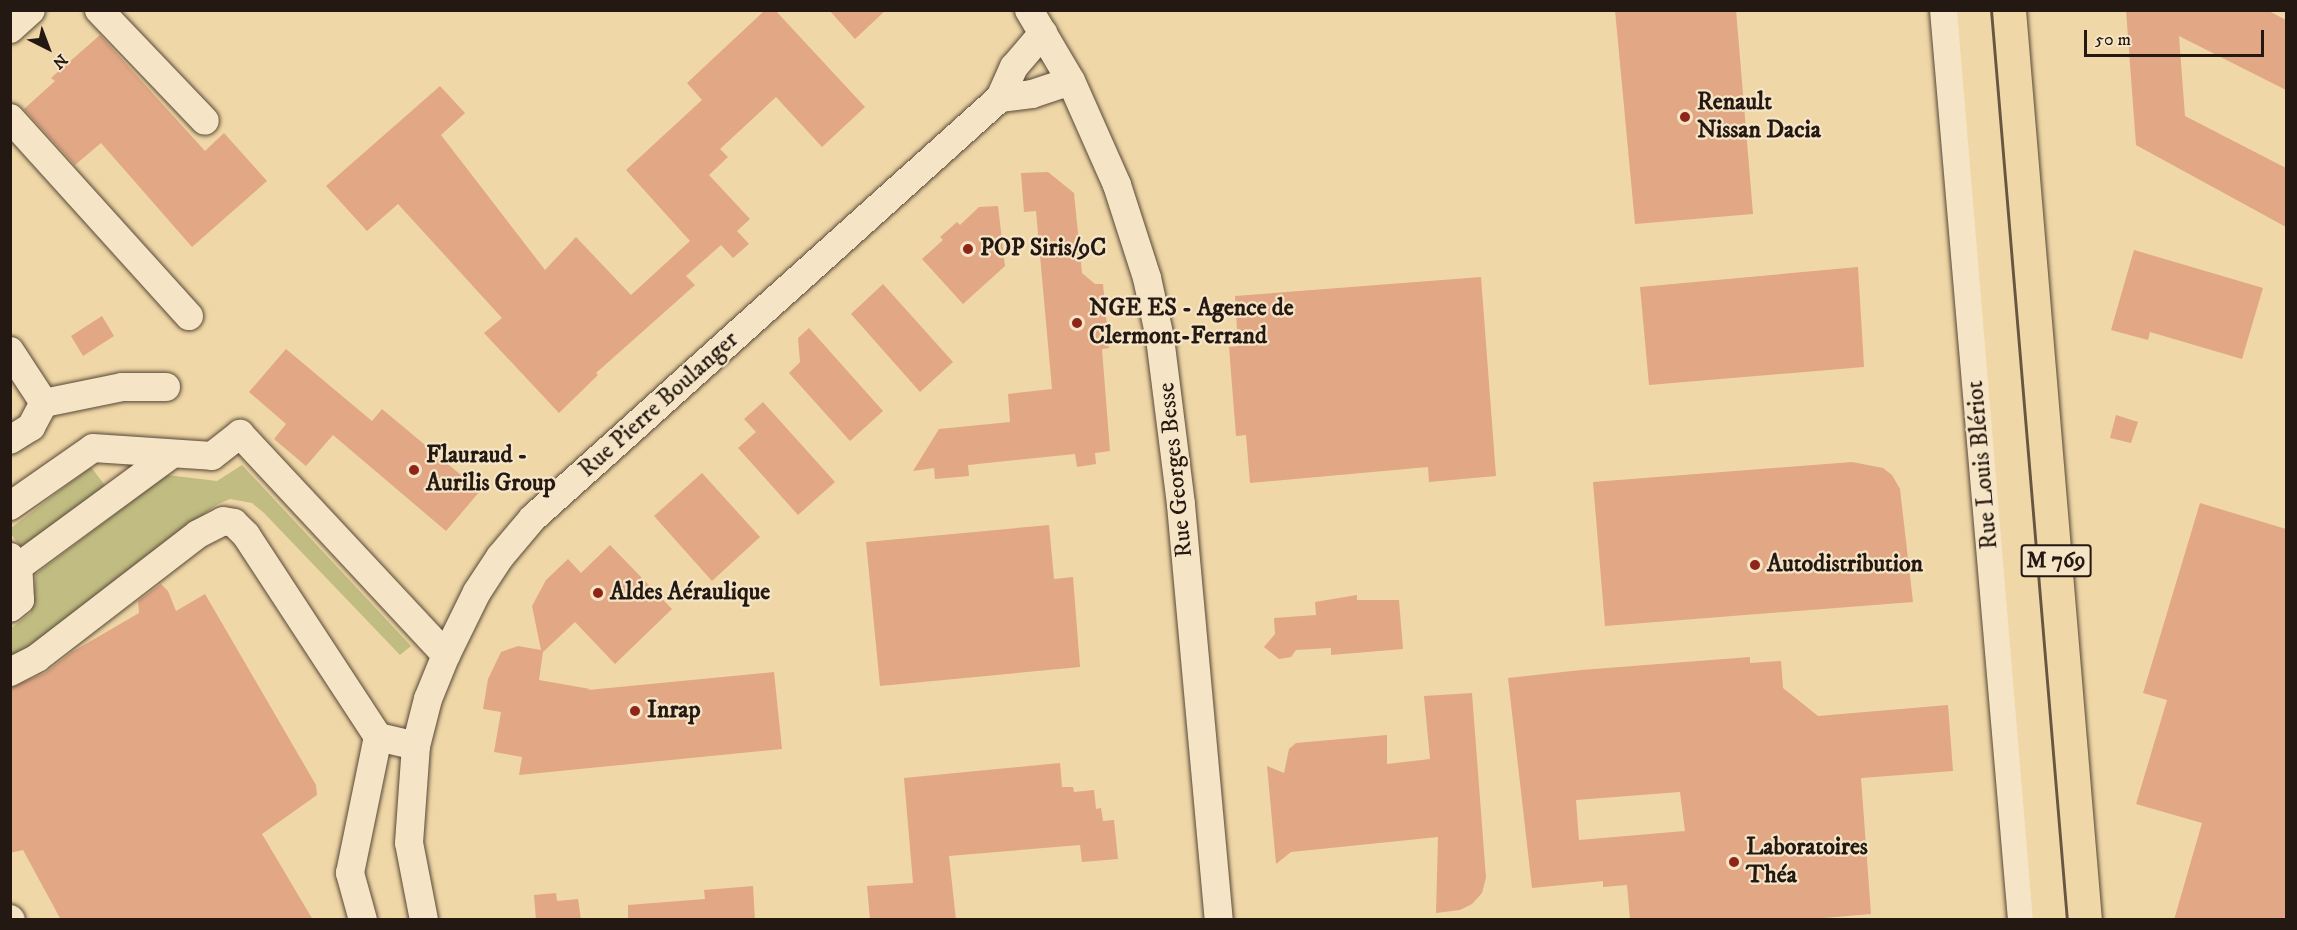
<!DOCTYPE html>
<html>
<head>
<meta charset="utf-8">
<style>
	body { margin:0 }
	#map { position:relative; width:2297px; height:930px; overflow:hidden; background:#f0d7a7; font-family:"IM FELL DW Pica",serif }
	div>[style] { position:absolute }
	.green>* { inset:0; background:#c1bc82 }
	.building>* { inset:0; background:#e2a785 }
	.roads { filter:drop-shadow(0 0 2px #574837) drop-shadow(0 0 2px #574837) }
	.minor>* { height:28px; margin:-14px; padding:0 14px; transform-origin:14px; border-radius:14px; background:#f5e5c6 }
	.major>* { height:33px; margin:-16.5px; padding:0 16.5px; transform-origin:16.5px; border-radius:16.5px; background:#f0d7a7 }
	.dots>* { width:16px; height:16px; translate:-50% -50%; box-sizing:border-box; border:3px solid #f5e5c6; border-radius:50% }
	span { translate:-50% -50%; white-space:nowrap; text-align:center; line-height:1.15; -webkit-text-stroke:4.5px #f5e5c6; paint-order:stroke }
	.shield-label span { padding:2px 4px; background:#f5e5c6; border:2px solid; border-radius:4px; -webkit-text-stroke-width:0 }
	.shield-label { font-size:22px; color:#241812; font-weight:700 }
	.poi-label { font-size:24px; color:#241812; font-weight:700 }
	.left { translate:0 -50%; text-align:left }
	.street-label { font-size:24px; color:#241812 }
	.frame { position:absolute; inset:0; border:12px solid #241812; pointer-events:none }
	.north { position:absolute; left:18px; top:18px; width:60px; height:60px; -webkit-text-stroke:4px #f5e5c6; paint-order:stroke; rotate:138deg; font-size:16px; font-weight:700; line-height:24px; text-align:center; color:#241812 }
	.north::after { content:''; display:block; margin:auto; width:21px; height:27px; background:#241812; clip-path:polygon(50% 0,100% 100%,50% 72%,0 100%) }
	.scale { position:absolute; left:2084px; top:30px; width:180px; height:27px; box-sizing:border-box; border:3px solid #241812; border-top:0; padding-left:8px; font-size:18px; line-height:21px; white-space:nowrap; color:#241812; -webkit-text-stroke:4px #f5e5c6; paint-order:stroke }
</style>
</head>
<body>
<div id="map">
	<div class="green">
		<div style="clip-path:polygon(242px 465px,411px 646px,400px 655px,264px 513px,252px 503px,230px 499px,216px 505px,28px 650px,11px 660px,10px 629px,31px 613px,36px 574px,167px 475px,217px 481px)"></div>
		<div style="clip-path:polygon(91px 467px,107px 488px,23px 550px,11px 534px,11px 528px)"></div>
	</div>
	<div class="building">
		<div style="clip-path:polygon(765px 10px,775px 10px,865px 107px,822px 147px,776px 97px,720px 149px,728px 157px,709px 175px,750px 219px,737px 231px,749px 244px,733px 258px,721px 245px,686px 276px,695px 285px,596px 373px,598px 375px,559px 413px,484px 333px,502px 318px,398px 204px,367px 231px,326px 186px,440px 86px,465px 113px,441px 135px,545px 270px,576px 237px,631px 295px,690px 241px,626px 170px,702px 100px,687px 83px)"></div>
		<div style="clip-path:polygon(829px 10px,886px 10px,855px 39px)"></div>
		<div style="clip-path:polygon(1615px 10px,1736px 10px,1753px 214px,1635px 224px)"></div>
		<div style="clip-path:polygon(2126px 10px,2267px 10px,2286px 20px,2286px 90px,2179px 36px,2185px 116px,2286px 168px,2286px 227px,2136px 145px)"></div>
		<div style="clip-path:polygon(100px 35px,205px 151px,224px 133px,267px 181px,192px 247px,101px 143px,75px 165px,24px 109px,55px 81px,51px 78px)"></div>
		<div style="clip-path:polygon(1048px 172px,1074px 193px,1082px 273px,1095px 284px,1103px 284px,1109px 348px,1102px 349px,1110px 451px,1095px 453px,1096px 464px,1077px 467px,1075px 454px,968px 465px,969px 476px,935px 479px,934px 468px,913px 471px,939px 429px,1010px 422px,1008px 394px,1052px 389px,1036px 211px,1024px 212px,1021px 173px)"></div>
		<div style="clip-path:polygon(998px 206px,1005px 266px,963px 304px,922px 259px,943px 240px,940px 237px,957px 222px,960px 225px,979px 207px)"></div>
		<div style="clip-path:polygon(2134px 250px,2263px 288px,2242px 359px,2150px 332px,2148px 340px,2111px 330px)"></div>
		<div style="clip-path:polygon(1858px 267px,1864px 367px,1649px 385px,1640px 287px)"></div>
		<div style="clip-path:polygon(1481px 277px,1496px 476px,1429px 482px,1428px 467px,1250px 483px,1246px 435px,1236px 436px,1229px 347px,1238px 346px,1235px 296px)"></div>
		<div style="clip-path:polygon(883px 284px,953px 362px,920px 392px,851px 314px)"></div>
		<div style="clip-path:polygon(102px 316px,114px 336px,83px 356px,71px 336px)"></div>
		<div style="clip-path:polygon(809px 328px,883px 411px,850px 441px,789px 373px,800px 362px,798px 338px)"></div>
		<div style="clip-path:polygon(286px 349px,372px 421px,382px 409px,480px 491px,446px 531px,333px 435px,306px 466px,274px 439px,286px 424px,249px 392px)"></div>
		<div style="clip-path:polygon(763px 402px,835px 482px,798px 515px,738px 448px,756px 432px,744px 419px)"></div>
		<div style="clip-path:polygon(2116px 415px,2138px 422px,2131px 443px,2110px 438px)"></div>
		<div style="clip-path:polygon(1852px 462px,1883px 468px,1892px 475px,1900px 489px,1913px 602px,1605px 626px,1593px 482px)"></div>
		<div style="clip-path:polygon(702px 473px,760px 537px,712px 581px,654px 516px)"></div>
		<div style="clip-path:polygon(2200px 503px,2286px 529px,2286px 920px,2174px 920px,2202px 823px,2136px 804px,2167px 700px,2143px 693px)"></div>
		<div style="clip-path:polygon(1049px 525px,1054px 579px,1073px 577px,1080px 667px,880px 686px,866px 542px)"></div>
		<div style="clip-path:polygon(610px 545px,672px 609px,615px 664px,575px 622px,543px 652px,539px 680px,590px 689px,588px 690px,774px 672px,782px 749px,519px 775px,522px 757px,494px 752px,501px 712px,483px 709px,488px 679px,501px 652px,518px 646px,541px 650px,532px 606px,546px 580px,568px 559px,581px 573px)"></div>
		<div style="clip-path:polygon(161px 584px,168px 591px,176px 611px,205px 594px,316px 785px,317px 795px,262px 834px,313px 920px,61px 920px,23px 850px,10px 853px,10px 688px,45px 673px,72px 652px,139px 613px,138px 601px)"></div>
		<div style="clip-path:polygon(1357px 595px,1357px 600px,1399px 600px,1403px 649px,1331px 655px,1331px 648px,1296px 650px,1291px 657px,1279px 659px,1264px 647px,1275px 634px,1274px 618px,1316px 615px,1315px 602px)"></div>
		<div style="clip-path:polygon(evenodd,1750px 657px,1750px 663px,1781px 661px,1783px 688px,1818px 716px,1948px 705px,1953px 771px,1861px 778px,1871px 914px,1800px 920px,1630px 920px,1627px 885px,1603px 887px,1603px 881px,1532px 888px,1508px 678px,1581px 670px,1750px 657px,1680px 792px,1685px 831px,1579px 840px,1576px 800px,1680px 792px)"></div>
		<div style="clip-path:polygon(1472px 693px,1486px 878px,1482px 893px,1472px 904px,1460px 910px,1436px 913px,1438px 837px,1291px 852px,1276px 864px,1267px 766px,1284px 773px,1289px 749px,1296px 743px,1387px 735px,1387px 764px,1430px 759px,1424px 696px)"></div>
		<div style="clip-path:polygon(1060px 763px,1062px 787px,1073px 787px,1074px 792px,1094px 790px,1096px 809px,1101px 808px,1103px 821px,1114px 820px,1118px 859px,1082px 862px,1080px 845px,949px 856px,956px 920px,870px 920px,867px 886px,913px 883px,904px 778px)"></div>
		<div style="clip-path:polygon(753px 886px,755px 920px,628px 920px,628px 905px,705px 899px,704px 890px)"></div>
		<div style="clip-path:polygon(556px 893px,557px 901px,578px 899px,581px 920px,536px 920px,534px 895px)"></div>
	</div>
	<div class="roads">
		<div class="minor">
			<div style="left:99px;top:10px;width:153px;rotate:46.3deg"></div>
			<div style="left:1029px;top:10px;width:82px;rotate:59.4deg"></div>
			<div style="left:1071px;top:81px;width:114px;rotate:66.1deg"></div>
			<div style="left:1117px;top:185px;width:98px;rotate:72.1deg"></div>
			<div style="left:1147px;top:278px;width:61px;rotate:77.8deg"></div>
			<div style="left:1160px;top:338px;width:168px;rotate:82.8deg"></div>
			<div style="left:1181px;top:505px;width:417px;rotate:84.8deg"></div>
			<div style="left:1944px;top:10px;width:913px;rotate:85.1deg"></div>
			<div style="left:10px;top:29px;width:28px;rotate:-42deg"></div>
			<div style="left:1000px;top:98px;width:32px;rotate:-7deg"></div>
			<div style="left:1032px;top:94px;width:41px;rotate:-18.4deg"></div>
			<div style="left:10px;top:118px;width:267px;rotate:47.9deg"></div>
			<div style="left:10px;top:351px;width:62px;rotate:56.8deg"></div>
			<div style="left:44px;top:403px;width:80px;rotate:-11.6deg"></div>
			<div style="left:122px;top:387px;width:44px"></div>
			<div style="left:10px;top:440px;width:25px;rotate:-32deg"></div>
			<div style="left:31px;top:427px;width:27px;rotate:-62deg"></div>
			<div style="left:10px;top:506px;width:101px;rotate:-34.9deg"></div>
			<div style="left:93px;top:448px;width:119px;rotate:3.8deg"></div>
			<div style="left:212px;top:456px;width:36px;rotate:-38deg"></div>
			<div style="left:240px;top:434px;width:302px;rotate:47deg"></div>
			<div style="left:10px;top:557px;width:13px;rotate:51deg"></div>
			<div style="left:18px;top:567px;width:191px;rotate:-36.3deg"></div>
			<div style="left:10px;top:608px;width:13px;rotate:-39deg"></div>
			<div style="left:20px;top:600px;width:33px;rotate:-93deg"></div>
			<div style="left:10px;top:672px;width:30px;rotate:-27deg"></div>
			<div style="left:37px;top:658px;width:203px;rotate:-37.6deg"></div>
			<div style="left:198px;top:534px;width:28px;rotate:-27deg"></div>
			<div style="left:223px;top:521px;width:11px;rotate:10deg"></div>
			<div style="left:234px;top:523px;width:17px;rotate:45deg"></div>
			<div style="left:246px;top:535px;width:241px;rotate:56.8deg"></div>
			<div style="left:378px;top:737px;width:39px;rotate:13deg"></div>
			<div style="left:10px;top:919px;width:1px;rotate:45deg"></div>
			<div style="left:363px;top:920px;width:49px;rotate:-105.5deg"></div>
			<div style="left:350px;top:873px;width:139px;rotate:-78.4deg"></div>
			<div style="left:424px;top:920px;width:78px;rotate:-101deg"></div>
			<div style="left:409px;top:843px;width:97px;rotate:-85.9deg"></div>
			<div style="left:416px;top:746px;width:49px;rotate:-75.7deg"></div>
			<div style="left:428px;top:699px;width:48px;rotate:-67.8deg"></div>
			<div style="left:446px;top:655px;width:70px;rotate:-63.8deg"></div>
			<div style="left:477px;top:592px;width:42px;rotate:-56.7deg"></div>
			<div style="left:500px;top:557px;width:51px;rotate:-49.8deg"></div>
			<div style="left:533px;top:518px;width:628px;rotate:-41.97deg"></div>
			<div style="left:1000px;top:98px;width:34px;rotate:-66deg"></div>
			<div style="left:1014px;top:67px;width:45px;rotate:-49.5deg"></div>
		</div>
		<div class="major">
			<div style="left:1973px;top:10px;width:913px;rotate:85.23deg"></div>
			<div style="left:2009px;top:10px;width:913px;rotate:85.23deg"></div>
		</div>
	</div>
	<div class="dots">
		<div style="left:1685px;top:117px;background:#8f2418"></div>
		<div style="left:968px;top:249px;background:#8f2418"></div>
		<div style="left:1077px;top:323px;background:#8f2418"></div>
		<div style="left:414px;top:470px;background:#8f2418"></div>
		<div style="left:1755px;top:565px;background:#8f2418"></div>
		<div style="left:598px;top:593px;background:#8f2418"></div>
		<div style="left:635px;top:711px;background:#8f2418"></div>
		<div style="left:1734px;top:862px;background:#8f2418"></div>
	</div>
	<div class="shield-label">
		<span style="left:2056px;top:561px">M 769</span>
	</div>
	<div class="poi-label">
		<span class="left" style="left:1697px;top:117px">Renault<br>Nissan Dacia</span>
		<span class="left" style="left:980px;top:249px">POP Siris/9C</span>
		<span class="left" style="left:1089px;top:323px">NGE ES - Agence de<br>Clermont-Ferrand</span>
		<span class="left" style="left:426px;top:470px">Flauraud -<br>Aurilis Group</span>
		<span class="left" style="left:1767px;top:565px">Autodistribution</span>
		<span class="left" style="left:610px;top:593px">Aldes Aéraulique</span>
		<span class="left" style="left:647px;top:711px">Inrap</span>
		<span class="left" style="left:1746px;top:862px">Laboratoires<br>Théa</span>
	</div>
	<div class="street-label">
		<span style="left:659px;top:405px;rotate:-42deg">Rue Pierre Boulanger</span>
		<span style="left:1983px;top:465px;rotate:-95deg">Rue Louis Blériot</span>
		<span style="left:1176px;top:470px;rotate:-96deg">Rue Georges Besse</span>
	</div>
	<div class="frame"></div>
	<div class="north">N</div>
	<div class="scale">50 m</div>
</div>
</body>
</html>
